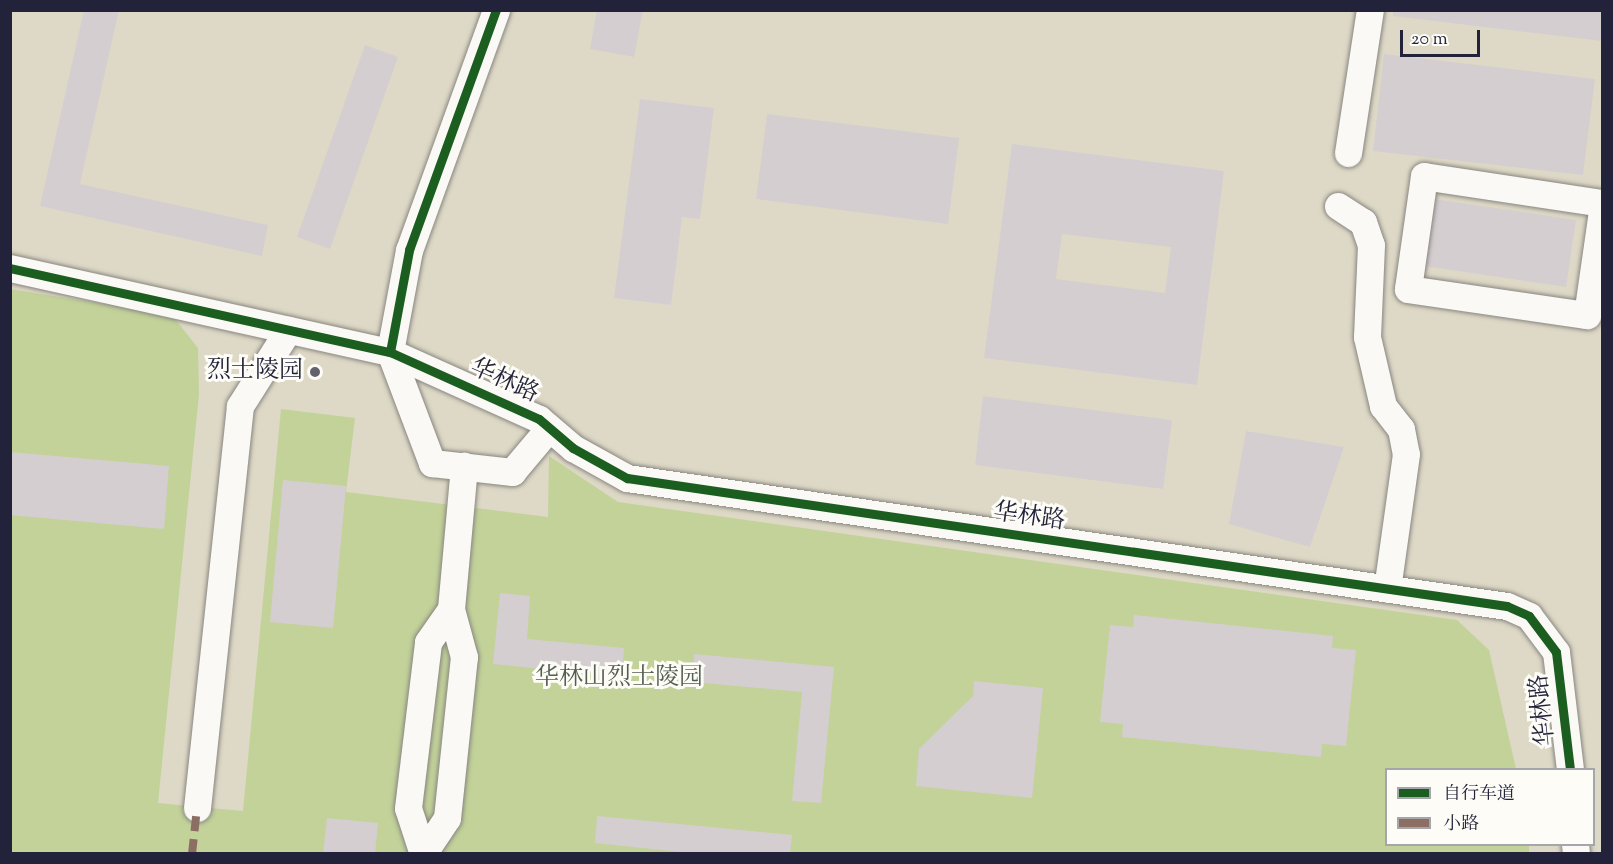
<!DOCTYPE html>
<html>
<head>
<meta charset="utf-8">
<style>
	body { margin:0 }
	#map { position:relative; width:1613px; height:864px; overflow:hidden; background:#ded9c6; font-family:"Sorts Mill Goudy","Noto Serif SC",serif }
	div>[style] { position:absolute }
	.green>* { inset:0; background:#c2d299 }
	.building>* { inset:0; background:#d5ced0 }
	.roads { filter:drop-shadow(0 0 2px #898681) drop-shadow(0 0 2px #898681) }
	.minor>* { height:27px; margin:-13.5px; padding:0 13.5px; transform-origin:13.5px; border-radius:13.5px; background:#faf9f6 }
	.quiet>* { height:8px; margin-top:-4px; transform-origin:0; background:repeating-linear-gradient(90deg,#8d6e63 0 15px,transparent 0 23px) }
	.cycleway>* { height:9px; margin:-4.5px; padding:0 4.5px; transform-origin:4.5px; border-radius:4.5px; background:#1b5e20 }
	.dots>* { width:16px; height:16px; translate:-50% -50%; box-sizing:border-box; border:3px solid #fdfcf7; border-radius:50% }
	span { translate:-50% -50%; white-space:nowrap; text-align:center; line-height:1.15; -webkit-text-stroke:6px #fdfcf7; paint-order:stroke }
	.poi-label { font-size:24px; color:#22223b }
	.right { translate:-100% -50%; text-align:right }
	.street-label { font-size:24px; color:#22223b }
	.park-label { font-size:24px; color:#525e4f }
	.frame { position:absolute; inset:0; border:12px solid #22223b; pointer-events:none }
	.legend { position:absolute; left:1385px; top:768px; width:210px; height:78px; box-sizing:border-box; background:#fdfcf7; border:2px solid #a5a5ac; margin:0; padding:8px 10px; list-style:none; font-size:18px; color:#22223b }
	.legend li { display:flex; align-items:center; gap:12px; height:30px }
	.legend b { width:30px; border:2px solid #a5a5ac }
	.scale { position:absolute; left:1400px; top:30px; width:80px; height:27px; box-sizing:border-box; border:3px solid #22223b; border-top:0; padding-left:8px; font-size:18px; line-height:21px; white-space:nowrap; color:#22223b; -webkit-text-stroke:4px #fdfcf7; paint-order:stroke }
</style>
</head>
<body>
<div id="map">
	<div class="green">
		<div style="clip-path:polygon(10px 289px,172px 315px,198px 348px,199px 394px,158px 803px,243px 811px,281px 409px,355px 418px,346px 492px,548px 517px,549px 456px,618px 502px,1457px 620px,1489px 650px,1516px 769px,1386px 770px,1386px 844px,1529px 845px,1529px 853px,11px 853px)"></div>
	</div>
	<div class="building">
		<div style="clip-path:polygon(84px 10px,119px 10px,80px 184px,268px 225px,262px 256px,40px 206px)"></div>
		<div style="clip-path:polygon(597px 10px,643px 10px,634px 57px,590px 49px)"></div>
		<div style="clip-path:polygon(1393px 10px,1602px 10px,1602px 41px,1393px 16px)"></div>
		<div style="clip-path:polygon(365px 45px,398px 57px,330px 249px,297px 237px)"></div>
		<div style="clip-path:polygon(1384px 54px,1595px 79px,1583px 175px,1373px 151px)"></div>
		<div style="clip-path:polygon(640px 99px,714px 108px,700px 219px,682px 217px,671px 305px,614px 298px)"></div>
		<div style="clip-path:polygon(767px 114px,959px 138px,948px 224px,756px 199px)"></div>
		<div style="clip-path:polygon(evenodd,1012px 144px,1224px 171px,1197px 385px,984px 358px,1012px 144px,1062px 234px,1171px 247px,1165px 293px,1056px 279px,1062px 234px)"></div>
		<div style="clip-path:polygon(1434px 199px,1576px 220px,1566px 287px,1424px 266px)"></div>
		<div style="clip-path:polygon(983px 396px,1172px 420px,1163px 489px,975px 465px)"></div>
		<div style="clip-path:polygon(1246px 431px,1344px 447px,1310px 547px,1229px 524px)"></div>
		<div style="clip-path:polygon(10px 452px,169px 466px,164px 529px,10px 515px)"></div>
		<div style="clip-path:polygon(283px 480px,346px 486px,333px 628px,270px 622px)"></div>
		<div style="clip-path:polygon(500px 593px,530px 596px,527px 639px,624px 648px,622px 677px,493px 664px)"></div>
		<div style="clip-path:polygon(1134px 615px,1333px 636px,1332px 648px,1356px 650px,1346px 746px,1322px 744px,1321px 757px,1122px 737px,1123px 724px,1100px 722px,1110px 625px,1133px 627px)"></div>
		<div style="clip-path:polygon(694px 654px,834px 667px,821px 803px,792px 801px,802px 692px,692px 682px)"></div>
		<div style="clip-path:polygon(974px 681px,1043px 688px,1032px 798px,916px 786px,919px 749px,973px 696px)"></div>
		<div style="clip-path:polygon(597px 816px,792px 835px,790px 854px,701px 854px,595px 843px)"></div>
		<div style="clip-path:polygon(327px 818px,378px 823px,375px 854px,323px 854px)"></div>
	</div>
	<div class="roads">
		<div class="minor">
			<div style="left:496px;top:10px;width:255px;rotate:109.9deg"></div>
			<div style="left:409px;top:250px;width:104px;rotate:100.6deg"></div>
			<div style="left:390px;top:352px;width:119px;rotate:69.3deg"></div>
			<div style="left:432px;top:463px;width:81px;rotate:6.4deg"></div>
			<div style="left:512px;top:472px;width:57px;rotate:-49.9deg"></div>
			<div style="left:1348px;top:153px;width:145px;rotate:-81.3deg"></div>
			<div style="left:1602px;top:203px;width:180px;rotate:-171.4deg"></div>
			<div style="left:1424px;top:176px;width:114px;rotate:98.1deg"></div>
			<div style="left:1408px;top:289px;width:181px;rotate:8.3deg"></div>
			<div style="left:1587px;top:315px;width:105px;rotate:-81.8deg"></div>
			<div style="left:1338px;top:206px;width:30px;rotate:33deg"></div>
			<div style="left:1363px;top:222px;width:24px;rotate:71deg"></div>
			<div style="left:1371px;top:245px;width:92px;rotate:92.5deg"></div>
			<div style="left:1367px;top:337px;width:71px;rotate:76.9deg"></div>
			<div style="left:1383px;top:406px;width:29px;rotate:52deg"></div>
			<div style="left:1401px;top:429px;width:25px;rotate:79deg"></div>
			<div style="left:1406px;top:454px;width:136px;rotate:98deg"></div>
			<div style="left:10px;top:268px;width:389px;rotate:12.5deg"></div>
			<div style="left:390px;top:352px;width:163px;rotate:24.2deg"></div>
			<div style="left:539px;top:419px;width:45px;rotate:40.5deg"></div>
			<div style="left:573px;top:448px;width:62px;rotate:29.1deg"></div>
			<div style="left:627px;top:478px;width:889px;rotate:8.28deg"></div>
			<div style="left:1507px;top:606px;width:24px;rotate:24deg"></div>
			<div style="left:1529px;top:616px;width:45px;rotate:53.1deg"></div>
			<div style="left:1556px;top:652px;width:119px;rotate:83.2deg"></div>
			<div style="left:197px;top:808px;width:404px;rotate:-83.9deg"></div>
			<div style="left:240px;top:406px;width:90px;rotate:-57.7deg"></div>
			<div style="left:1575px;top:844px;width:10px;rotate:84deg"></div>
			<div style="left:423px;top:854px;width:43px;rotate:-56.3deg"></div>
			<div style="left:447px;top:818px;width:162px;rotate:-84deg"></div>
			<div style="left:464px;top:657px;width:50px;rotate:-105.2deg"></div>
			<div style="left:451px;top:609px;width:144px;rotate:-84.8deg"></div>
			<div style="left:423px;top:854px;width:48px;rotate:-108.1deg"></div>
			<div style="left:408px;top:808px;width:167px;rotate:-83.1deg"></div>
			<div style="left:428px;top:642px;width:40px;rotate:-55.1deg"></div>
		</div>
	</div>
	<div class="quiet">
		<div style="left:192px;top:854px;width:46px;rotate:-83.8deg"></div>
	</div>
	<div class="cycleway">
		<div style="left:10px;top:268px;width:389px;rotate:12.5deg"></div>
		<div style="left:390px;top:352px;width:163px;rotate:24.2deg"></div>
		<div style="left:539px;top:419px;width:45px;rotate:40.5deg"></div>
		<div style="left:573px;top:448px;width:62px;rotate:29.1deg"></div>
		<div style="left:627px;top:478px;width:889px;rotate:8.28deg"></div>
		<div style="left:1507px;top:606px;width:24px;rotate:24deg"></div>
		<div style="left:1529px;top:616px;width:45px;rotate:53.1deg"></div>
		<div style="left:1556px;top:652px;width:119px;rotate:83.2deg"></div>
		<div style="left:390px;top:352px;width:104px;rotate:-79.4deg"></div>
		<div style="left:409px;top:250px;width:255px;rotate:-70.1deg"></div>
	</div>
	<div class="dots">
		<div style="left:315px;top:372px;background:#64626c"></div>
	</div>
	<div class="poi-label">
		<span class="right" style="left:303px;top:372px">烈士陵园</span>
	</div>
	<div class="street-label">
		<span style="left:504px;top:382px;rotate:24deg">华林路</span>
		<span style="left:1029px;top:518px;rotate:8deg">华林路</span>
		<span style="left:1544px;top:710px;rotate:-96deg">华林路</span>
	</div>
	<div class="park-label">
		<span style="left:619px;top:679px">华林山烈士陵园</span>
	</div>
	<div class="frame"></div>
	<ul class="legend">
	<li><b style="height:8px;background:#1b5e20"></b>自行车道</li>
	<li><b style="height:8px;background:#8d6e63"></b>小路</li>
	</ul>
	<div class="scale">20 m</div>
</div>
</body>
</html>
